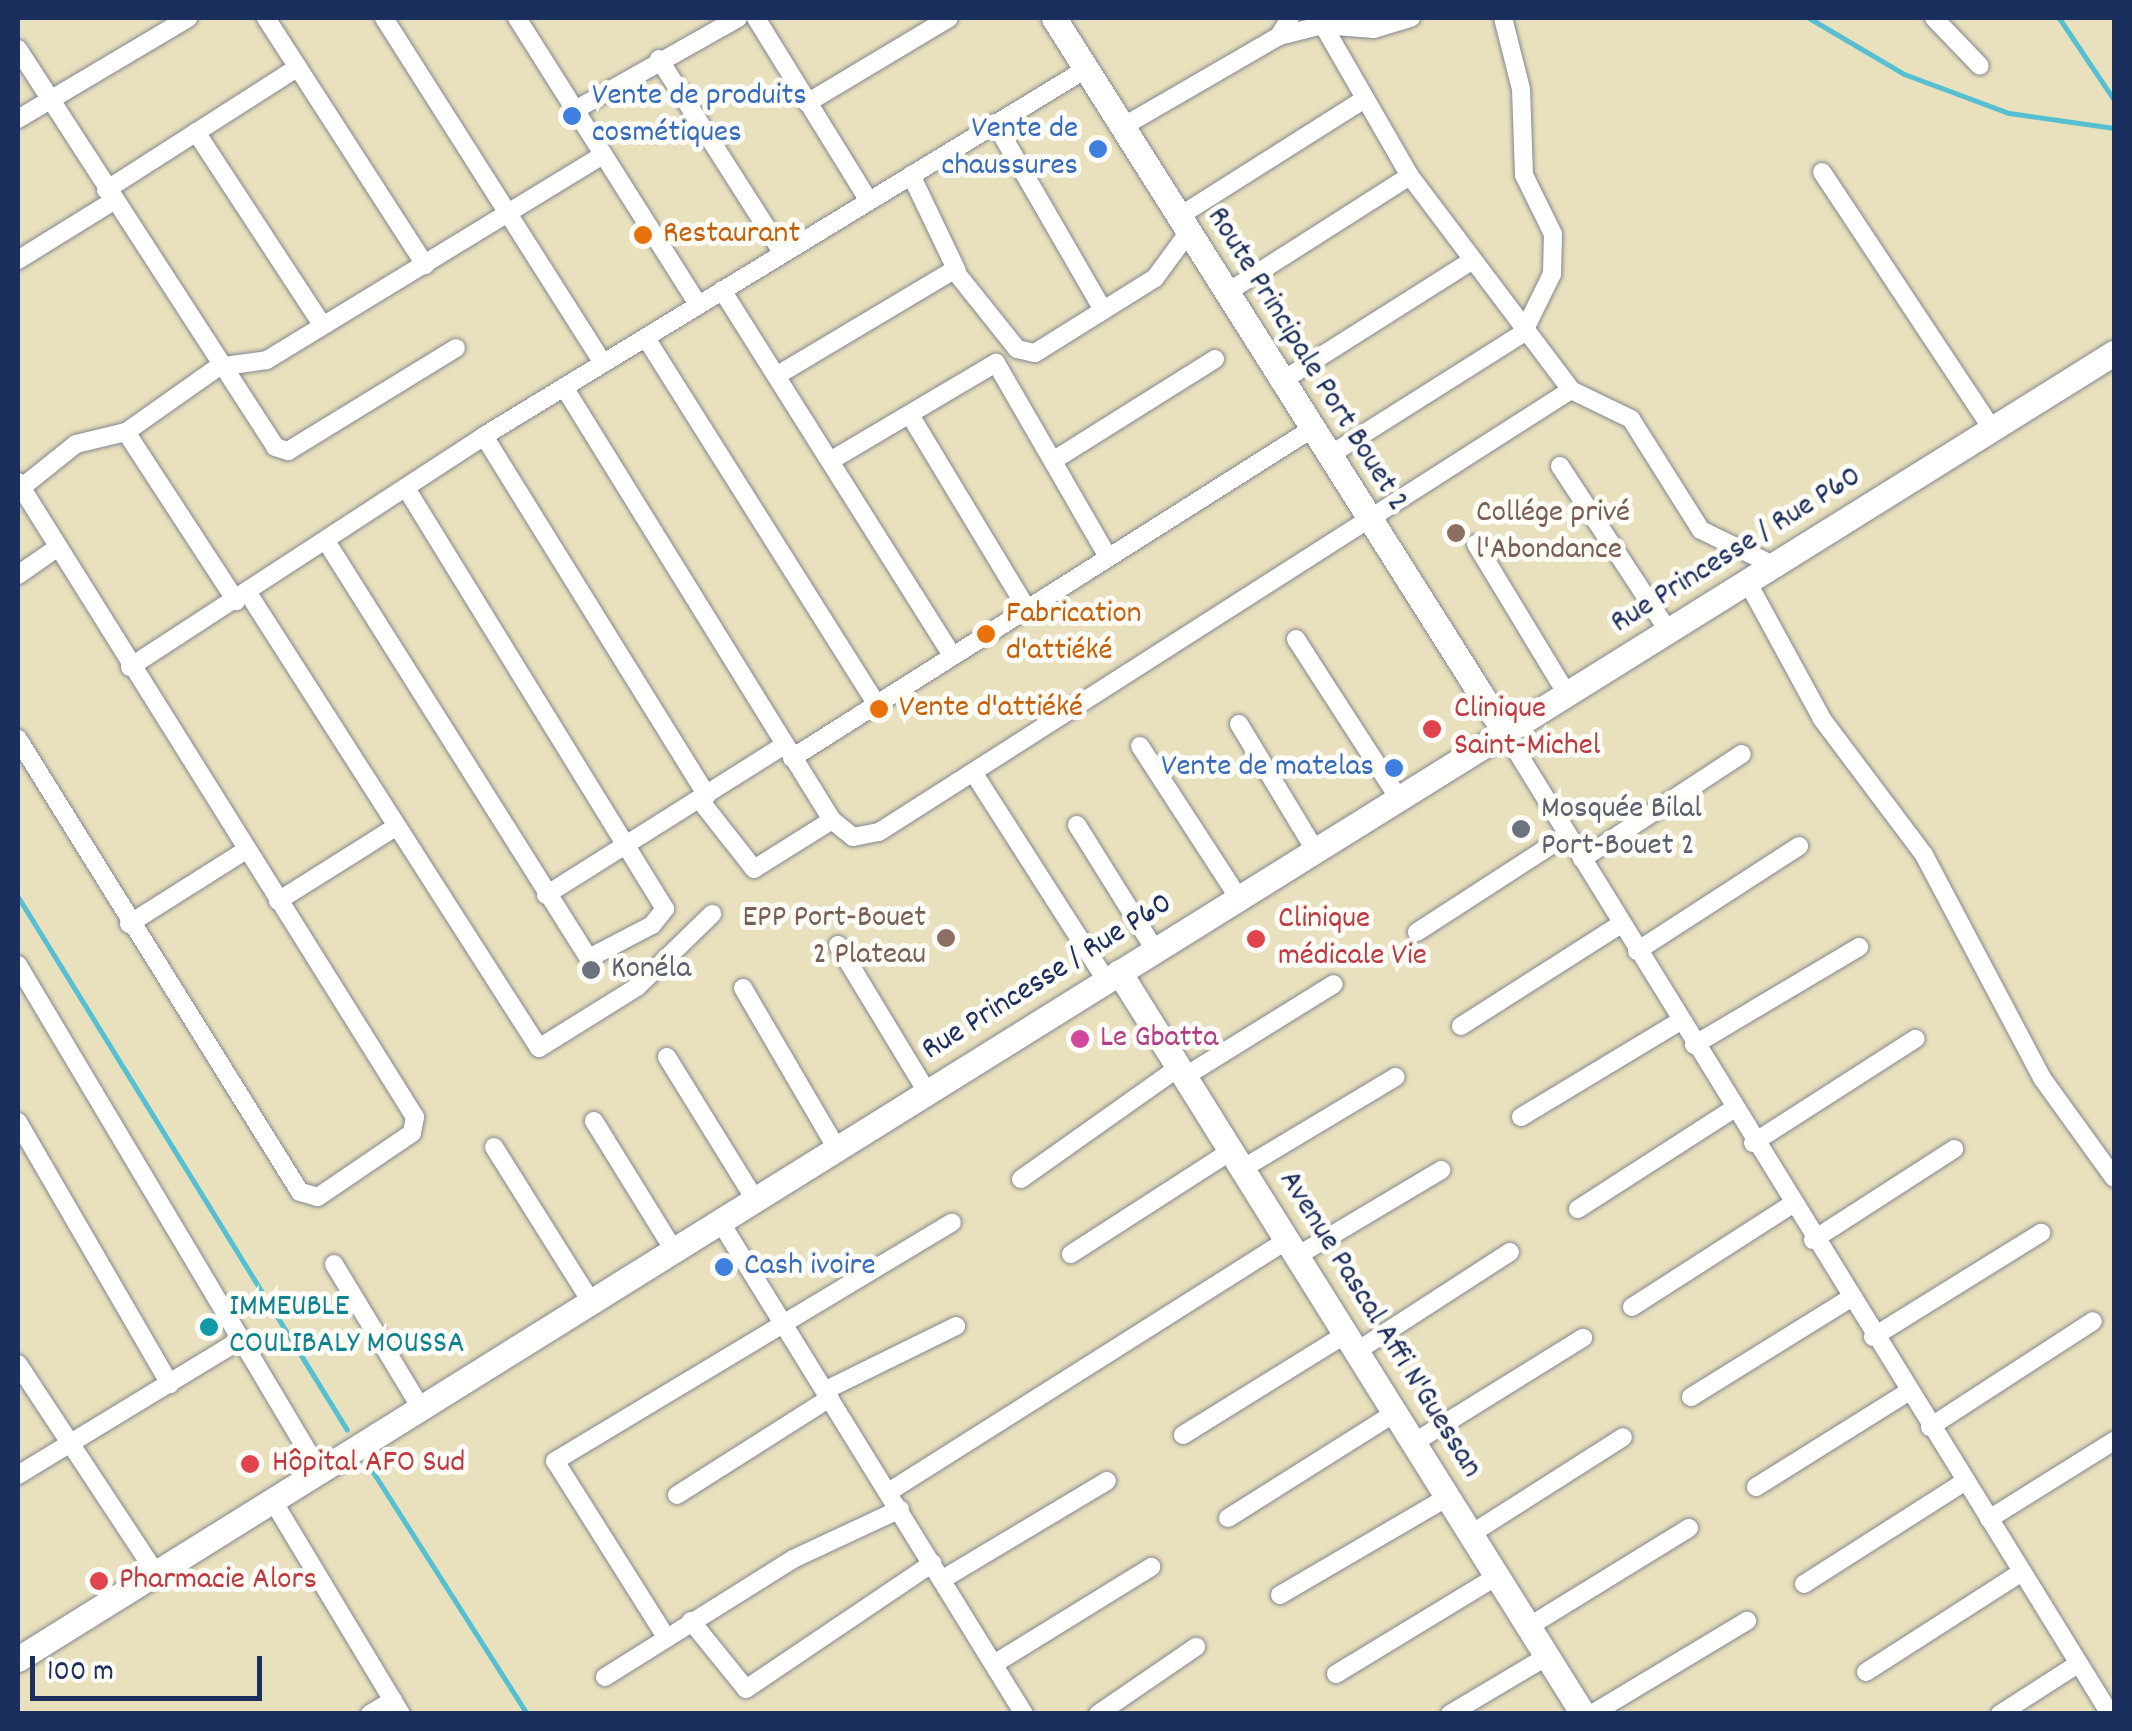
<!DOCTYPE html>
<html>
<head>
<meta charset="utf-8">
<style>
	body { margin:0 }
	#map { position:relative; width:2132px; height:1731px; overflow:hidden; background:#e9e0bd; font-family:Dekko,sans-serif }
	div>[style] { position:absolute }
	.stream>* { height:5px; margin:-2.5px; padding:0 2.5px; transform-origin:2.5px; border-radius:2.5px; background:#56bfd2 }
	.roads { filter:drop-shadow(0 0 2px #82888e) drop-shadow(0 0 2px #82888e) }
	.street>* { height:18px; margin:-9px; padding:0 9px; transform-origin:9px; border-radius:9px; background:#fff }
	.secondary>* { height:25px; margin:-12.5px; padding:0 12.5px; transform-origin:12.5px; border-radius:12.5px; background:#fff }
	.dots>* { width:28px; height:28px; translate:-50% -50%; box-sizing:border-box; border:5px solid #fdfcf7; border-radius:50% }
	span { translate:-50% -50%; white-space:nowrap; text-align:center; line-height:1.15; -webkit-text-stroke:10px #fdfcf7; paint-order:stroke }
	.shop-label { font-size:32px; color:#366cbe }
	.left { translate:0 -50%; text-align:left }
	.right { translate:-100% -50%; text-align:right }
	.food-label { font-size:32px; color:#c56008 }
	.street-label { font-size:32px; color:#1b2f5e }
	.education-label { font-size:32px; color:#785e54 }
	.health-label { font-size:32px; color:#be3a42 }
	.worship-label { font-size:32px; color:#5b616d }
	.hotel-label { font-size:32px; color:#b23c85 }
	.culture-label { font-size:32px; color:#0d838f }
	.frame { position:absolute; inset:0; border:20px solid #1b2f5e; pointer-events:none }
	.scale { position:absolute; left:30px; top:1656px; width:232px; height:45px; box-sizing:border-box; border:5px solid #1b2f5e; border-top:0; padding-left:12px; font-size:30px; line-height:35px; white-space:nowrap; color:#1b2f5e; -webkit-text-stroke:8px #fdfcf7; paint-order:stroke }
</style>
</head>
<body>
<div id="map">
	<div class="stream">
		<div style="left:1809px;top:18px;width:110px;rotate:30.5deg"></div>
		<div style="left:1904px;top:74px;width:112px;rotate:20.4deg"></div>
		<div style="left:2009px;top:113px;width:106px;rotate:8.1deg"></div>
		<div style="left:2059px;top:18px;width:99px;rotate:56.1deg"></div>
		<div style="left:18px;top:897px;width:626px;rotate:58.31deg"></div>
		<div style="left:371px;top:1469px;width:290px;rotate:57.5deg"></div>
	</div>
	<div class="roads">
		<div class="street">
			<div style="left:266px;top:18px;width:294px;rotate:57.2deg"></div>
			<div style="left:384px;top:18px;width:407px;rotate:57.6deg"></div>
			<div style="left:517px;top:18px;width:337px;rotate:57.7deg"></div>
			<div style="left:756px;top:18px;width:215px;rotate:58.3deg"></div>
			<div style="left:1290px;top:18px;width:21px;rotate:121deg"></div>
			<div style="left:1279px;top:36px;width:45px;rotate:-14deg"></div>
			<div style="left:1323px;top:25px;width:174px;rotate:60.1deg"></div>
			<div style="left:1410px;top:176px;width:268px;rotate:53deg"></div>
			<div style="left:1571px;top:390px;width:67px;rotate:25.8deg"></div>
			<div style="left:1631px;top:419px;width:131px;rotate:57.8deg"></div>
			<div style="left:1701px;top:530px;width:82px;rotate:25.9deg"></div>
			<div style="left:1934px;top:18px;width:66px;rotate:46.2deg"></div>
			<div style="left:1323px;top:25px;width:51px;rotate:4.5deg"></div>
			<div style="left:1374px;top:29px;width:39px;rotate:-17deg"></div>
			<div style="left:18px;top:49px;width:474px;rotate:57.1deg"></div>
			<div style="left:275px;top:447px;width:14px;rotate:17deg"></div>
			<div style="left:288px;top:451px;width:197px;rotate:-31.5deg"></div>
			<div style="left:659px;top:59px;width:229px;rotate:57.5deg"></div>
			<div style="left:807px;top:103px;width:165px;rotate:-30.9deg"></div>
			<div style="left:575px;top:110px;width:187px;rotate:-29.4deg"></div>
			<div style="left:18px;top:119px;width:198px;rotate:-30.7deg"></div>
			<div style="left:995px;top:123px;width:216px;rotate:60deg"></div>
			<div style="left:1124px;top:126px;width:179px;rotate:-30.1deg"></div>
			<div style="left:196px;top:132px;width:228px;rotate:56.8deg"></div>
			<div style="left:1822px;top:172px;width:308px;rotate:56.5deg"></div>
			<div style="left:911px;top:175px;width:106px;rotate:64.4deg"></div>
			<div style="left:106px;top:190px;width:228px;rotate:-32.6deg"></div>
			<div style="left:1178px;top:217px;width:221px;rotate:-32.3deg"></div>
			<div style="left:18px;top:260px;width:112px;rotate:-31.8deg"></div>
			<div style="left:722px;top:290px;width:428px;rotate:57.8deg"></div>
			<div style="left:1226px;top:293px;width:218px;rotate:-32.5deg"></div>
			<div style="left:646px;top:338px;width:431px;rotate:57.8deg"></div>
			<div style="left:776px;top:376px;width:207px;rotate:-30.8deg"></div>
			<div style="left:954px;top:270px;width:101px;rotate:51.4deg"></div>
			<div style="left:1017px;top:349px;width:18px;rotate:13deg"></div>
			<div style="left:1035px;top:353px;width:142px;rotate:-32deg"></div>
			<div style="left:1155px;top:278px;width:56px;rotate:-53.7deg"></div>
			<div style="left:1280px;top:382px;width:225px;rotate:-32.3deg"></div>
			<div style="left:564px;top:387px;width:509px;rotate:58.25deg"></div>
			<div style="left:832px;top:820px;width:27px;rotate:39deg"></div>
			<div style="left:853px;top:837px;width:26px;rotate:-11deg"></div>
			<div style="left:879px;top:832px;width:821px;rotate:-32.57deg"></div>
			<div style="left:910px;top:415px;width:223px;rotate:58.9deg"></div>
			<div style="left:126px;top:432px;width:202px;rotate:56.9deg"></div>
			<div style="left:484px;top:436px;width:423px;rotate:58.2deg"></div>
			<div style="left:1327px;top:457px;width:232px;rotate:-32.3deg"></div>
			<div style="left:1523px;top:333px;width:66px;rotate:-63.8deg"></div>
			<div style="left:1552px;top:274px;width:40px;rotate:-88.6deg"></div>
			<div style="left:1553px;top:234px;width:66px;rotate:-116.2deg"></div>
			<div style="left:1524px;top:175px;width:86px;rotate:-92deg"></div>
			<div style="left:1521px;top:89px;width:73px;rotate:-104.2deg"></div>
			<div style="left:1054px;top:460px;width:190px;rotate:-32.1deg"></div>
			<div style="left:830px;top:461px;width:193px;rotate:-30.6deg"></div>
			<div style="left:996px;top:363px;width:222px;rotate:60deg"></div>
			<div style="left:1560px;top:466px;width:199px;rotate:56.7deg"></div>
			<div style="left:18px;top:482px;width:749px;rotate:57.99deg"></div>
			<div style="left:415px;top:1117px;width:16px;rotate:101deg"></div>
			<div style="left:412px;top:1133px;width:114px;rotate:145.8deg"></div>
			<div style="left:318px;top:1197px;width:19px;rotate:-164deg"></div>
			<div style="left:300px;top:1192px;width:534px;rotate:-121.9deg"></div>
			<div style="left:21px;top:488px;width:70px;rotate:-38.7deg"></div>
			<div style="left:76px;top:444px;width:51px;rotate:-13.5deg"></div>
			<div style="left:126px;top:432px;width:113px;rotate:-35.2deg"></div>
			<div style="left:218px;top:367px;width:49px;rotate:-8.1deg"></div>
			<div style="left:267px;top:360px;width:391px;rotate:-31.4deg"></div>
			<div style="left:326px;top:541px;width:493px;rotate:57.8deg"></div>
			<div style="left:589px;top:958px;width:71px;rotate:-27.6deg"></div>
			<div style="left:652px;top:925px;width:21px;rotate:-51deg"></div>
			<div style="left:665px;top:909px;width:493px;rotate:-121.6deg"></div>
			<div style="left:1476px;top:544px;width:178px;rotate:58.8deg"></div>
			<div style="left:18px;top:575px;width:44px;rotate:-34.8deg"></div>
			<div style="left:1748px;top:583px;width:155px;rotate:61.4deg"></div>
			<div style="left:1822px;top:719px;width:170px;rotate:53.1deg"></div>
			<div style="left:1924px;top:855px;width:252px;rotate:62.1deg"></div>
			<div style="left:2042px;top:1078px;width:123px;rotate:54.2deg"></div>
			<div style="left:248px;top:593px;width:540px;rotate:57.4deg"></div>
			<div style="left:539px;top:1048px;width:115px;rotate:-31.9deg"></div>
			<div style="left:637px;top:987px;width:105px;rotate:-44.2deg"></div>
			<div style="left:1296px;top:639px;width:190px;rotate:57.2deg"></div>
			<div style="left:130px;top:667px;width:423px;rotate:-33.1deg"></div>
			<div style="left:484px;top:436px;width:705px;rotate:-31.37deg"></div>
			<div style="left:1239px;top:724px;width:147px;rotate:58.9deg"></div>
			<div style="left:1506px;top:734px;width:1151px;rotate:58.35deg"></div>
			<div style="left:1140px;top:746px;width:180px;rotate:57deg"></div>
			<div style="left:792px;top:758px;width:613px;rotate:-32.34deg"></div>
			<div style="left:973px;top:772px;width:247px;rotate:57.4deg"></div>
			<div style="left:699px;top:799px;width:89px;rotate:51.8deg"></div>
			<div style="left:754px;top:869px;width:92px;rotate:-32.1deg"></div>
			<div style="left:1077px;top:825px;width:147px;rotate:58deg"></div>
			<div style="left:1582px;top:859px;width:191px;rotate:-33.3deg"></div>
			<div style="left:546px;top:895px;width:281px;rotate:-32.2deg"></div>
			<div style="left:278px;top:901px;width:137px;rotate:-32.2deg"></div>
			<div style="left:129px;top:924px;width:138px;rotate:-32.3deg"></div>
			<div style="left:1417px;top:932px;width:179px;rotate:-32.9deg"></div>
			<div style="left:838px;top:945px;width:172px;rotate:58.8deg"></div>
			<div style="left:1637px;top:951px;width:193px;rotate:-32.9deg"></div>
			<div style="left:18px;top:965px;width:590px;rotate:59.22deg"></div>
			<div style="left:743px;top:988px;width:186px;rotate:59.7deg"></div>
			<div style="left:1461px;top:1026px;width:190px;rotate:-32.5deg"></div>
			<div style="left:1694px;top:1045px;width:192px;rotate:-30.7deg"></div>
			<div style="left:667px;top:1057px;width:169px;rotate:58.3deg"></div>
			<div style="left:1184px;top:1077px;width:176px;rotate:-31.8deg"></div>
			<div style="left:1521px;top:1117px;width:186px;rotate:-31.1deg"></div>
			<div style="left:594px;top:1121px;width:154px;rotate:58.3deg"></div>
			<div style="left:18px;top:1122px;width:303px;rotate:59.9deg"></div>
			<div style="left:1753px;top:1143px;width:193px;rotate:-32.7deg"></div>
			<div style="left:494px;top:1147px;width:184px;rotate:57.9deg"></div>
			<div style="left:1242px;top:1169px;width:179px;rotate:-30.9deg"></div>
			<div style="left:1021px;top:1179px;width:192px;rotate:-35.3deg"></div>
			<div style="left:1578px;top:1209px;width:184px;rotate:-32.8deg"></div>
			<div style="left:721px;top:1223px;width:577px;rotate:58.32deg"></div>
			<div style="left:1813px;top:1240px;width:168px;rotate:-32.8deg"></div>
			<div style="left:1071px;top:1254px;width:190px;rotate:-32.8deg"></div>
			<div style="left:1297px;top:1256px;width:168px;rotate:-30.8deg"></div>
			<div style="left:334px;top:1264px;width:170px;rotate:58.9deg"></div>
			<div style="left:1632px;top:1307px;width:189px;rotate:-32.7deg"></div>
			<div style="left:1873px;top:1337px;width:198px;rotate:-31.8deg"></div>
			<div style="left:1357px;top:1351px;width:182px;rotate:-32.9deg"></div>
			<div style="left:18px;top:1364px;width:249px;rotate:56.6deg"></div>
			<div style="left:826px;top:1390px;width:145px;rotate:-26.2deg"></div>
			<div style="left:1691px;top:1397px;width:186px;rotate:-31.8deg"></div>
			<div style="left:1930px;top:1427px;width:194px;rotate:-33deg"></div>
			<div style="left:1183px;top:1435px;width:192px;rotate:-31.8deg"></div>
			<div style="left:1415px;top:1442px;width:198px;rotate:-31.8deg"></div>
			<div style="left:18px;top:1475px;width:258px;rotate:-31.3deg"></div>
			<div style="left:1756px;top:1487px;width:179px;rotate:-32deg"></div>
			<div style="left:890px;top:1491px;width:470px;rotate:-32.3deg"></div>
			<div style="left:677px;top:1495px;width:181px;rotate:-32.4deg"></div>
			<div style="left:273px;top:1501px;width:249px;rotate:59deg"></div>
			<div style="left:1228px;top:1518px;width:199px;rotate:-32.2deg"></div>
			<div style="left:1989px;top:1519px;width:147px;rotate:-32deg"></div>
			<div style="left:1471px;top:1534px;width:180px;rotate:-32.5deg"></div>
			<div style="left:943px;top:1579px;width:191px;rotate:-30.9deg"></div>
			<div style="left:1804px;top:1584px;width:190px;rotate:-32.5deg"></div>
			<div style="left:1280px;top:1595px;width:194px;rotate:-30.3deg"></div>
			<div style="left:691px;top:1621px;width:87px;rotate:51deg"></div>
			<div style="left:746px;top:1689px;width:225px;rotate:-34deg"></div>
			<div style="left:1528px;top:1627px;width:189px;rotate:-31.6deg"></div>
			<div style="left:666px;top:1637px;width:208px;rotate:-122.2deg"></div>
			<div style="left:555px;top:1461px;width:463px;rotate:-31deg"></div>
			<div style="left:994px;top:1664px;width:185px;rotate:-31.7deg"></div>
			<div style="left:1866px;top:1672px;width:185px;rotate:-32.7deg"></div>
			<div style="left:1336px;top:1674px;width:188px;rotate:-31.3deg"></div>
			<div style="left:605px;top:1677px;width:222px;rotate:-32.1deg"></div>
			<div style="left:793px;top:1559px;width:118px;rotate:-25deg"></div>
			<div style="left:370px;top:1714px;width:27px;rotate:-31deg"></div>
			<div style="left:1098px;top:1714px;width:119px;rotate:-34.4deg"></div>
			<div style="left:1450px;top:1714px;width:112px;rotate:-30.7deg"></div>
			<div style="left:1592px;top:1714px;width:181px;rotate:-31deg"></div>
			<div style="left:2000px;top:1714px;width:93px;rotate:-32.7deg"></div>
		</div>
		<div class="secondary">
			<div style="left:1054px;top:18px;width:847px;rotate:57.74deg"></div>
			<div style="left:1119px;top:972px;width:875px;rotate:57.98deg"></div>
			<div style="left:18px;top:1659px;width:2470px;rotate:-31.93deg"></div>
		</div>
	</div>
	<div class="dots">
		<div style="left:572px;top:116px;background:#3f7fe0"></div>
		<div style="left:1098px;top:149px;background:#3f7fe0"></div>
		<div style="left:643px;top:235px;background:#e8710a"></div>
		<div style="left:1456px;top:533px;background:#8d6e63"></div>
		<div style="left:986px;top:634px;background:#e8710a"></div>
		<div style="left:879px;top:709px;background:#e8710a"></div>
		<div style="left:1432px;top:729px;background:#e0444e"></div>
		<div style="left:1394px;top:768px;background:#3f7fe0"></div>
		<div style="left:1521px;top:829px;background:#6b7280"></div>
		<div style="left:946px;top:938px;background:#8d6e63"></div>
		<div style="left:1256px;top:939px;background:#e0444e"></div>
		<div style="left:591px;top:970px;background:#6b7280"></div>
		<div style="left:1080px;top:1039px;background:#d1479c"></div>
		<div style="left:724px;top:1267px;background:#3f7fe0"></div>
		<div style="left:209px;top:1327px;background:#0f9aa8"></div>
		<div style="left:250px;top:1464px;background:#e0444e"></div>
		<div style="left:99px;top:1581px;background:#e0444e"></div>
	</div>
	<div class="shop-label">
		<span class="left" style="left:592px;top:116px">Vente de produits<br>cosmétiques</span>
		<span class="right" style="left:1078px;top:149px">Vente de<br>chaussures</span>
		<span class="right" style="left:1374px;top:768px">Vente de matelas</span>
		<span class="left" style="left:744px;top:1267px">Cash ivoire</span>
	</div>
	<div class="food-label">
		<span class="left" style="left:663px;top:235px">Restaurant</span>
		<span class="left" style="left:1006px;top:634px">Fabrication<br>d'attiéké</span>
		<span class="left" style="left:899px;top:709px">Vente d'attiéké</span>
	</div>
	<div class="street-label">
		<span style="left:1306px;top:360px;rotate:58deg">Route Principale Port Bouet 2</span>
		<span style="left:1737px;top:551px;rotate:-32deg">Rue Princesse / Rue P60</span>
		<span style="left:1048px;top:978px;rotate:-32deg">Rue Princesse / Rue P60</span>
		<span style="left:1379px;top:1325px;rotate:58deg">Avenue Pascal Affi N'Guessan</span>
	</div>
	<div class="education-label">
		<span class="left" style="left:1476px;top:533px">Collége privé<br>l'Abondance</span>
		<span class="right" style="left:926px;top:938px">EPP Port-Bouet<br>2 Plateau</span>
	</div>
	<div class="health-label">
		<span class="left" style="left:1454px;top:729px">Clinique<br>Saint-Michel</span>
		<span class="left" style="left:1278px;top:939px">Clinique<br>médicale Vie</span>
		<span class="left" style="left:272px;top:1464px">Hôpital AFO Sud</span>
		<span class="left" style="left:119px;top:1581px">Pharmacie Alors</span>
	</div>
	<div class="worship-label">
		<span class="left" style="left:1541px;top:829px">Mosquée Bilal<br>Port-Bouet 2</span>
		<span class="left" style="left:611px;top:970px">Konéla</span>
	</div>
	<div class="hotel-label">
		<span class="left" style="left:1100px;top:1039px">Le Gbatta</span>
	</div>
	<div class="culture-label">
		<span class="left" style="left:229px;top:1327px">IMMEUBLE<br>COULIBALY MOUSSA</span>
	</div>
	<div class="frame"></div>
	<div class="scale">100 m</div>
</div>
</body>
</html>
